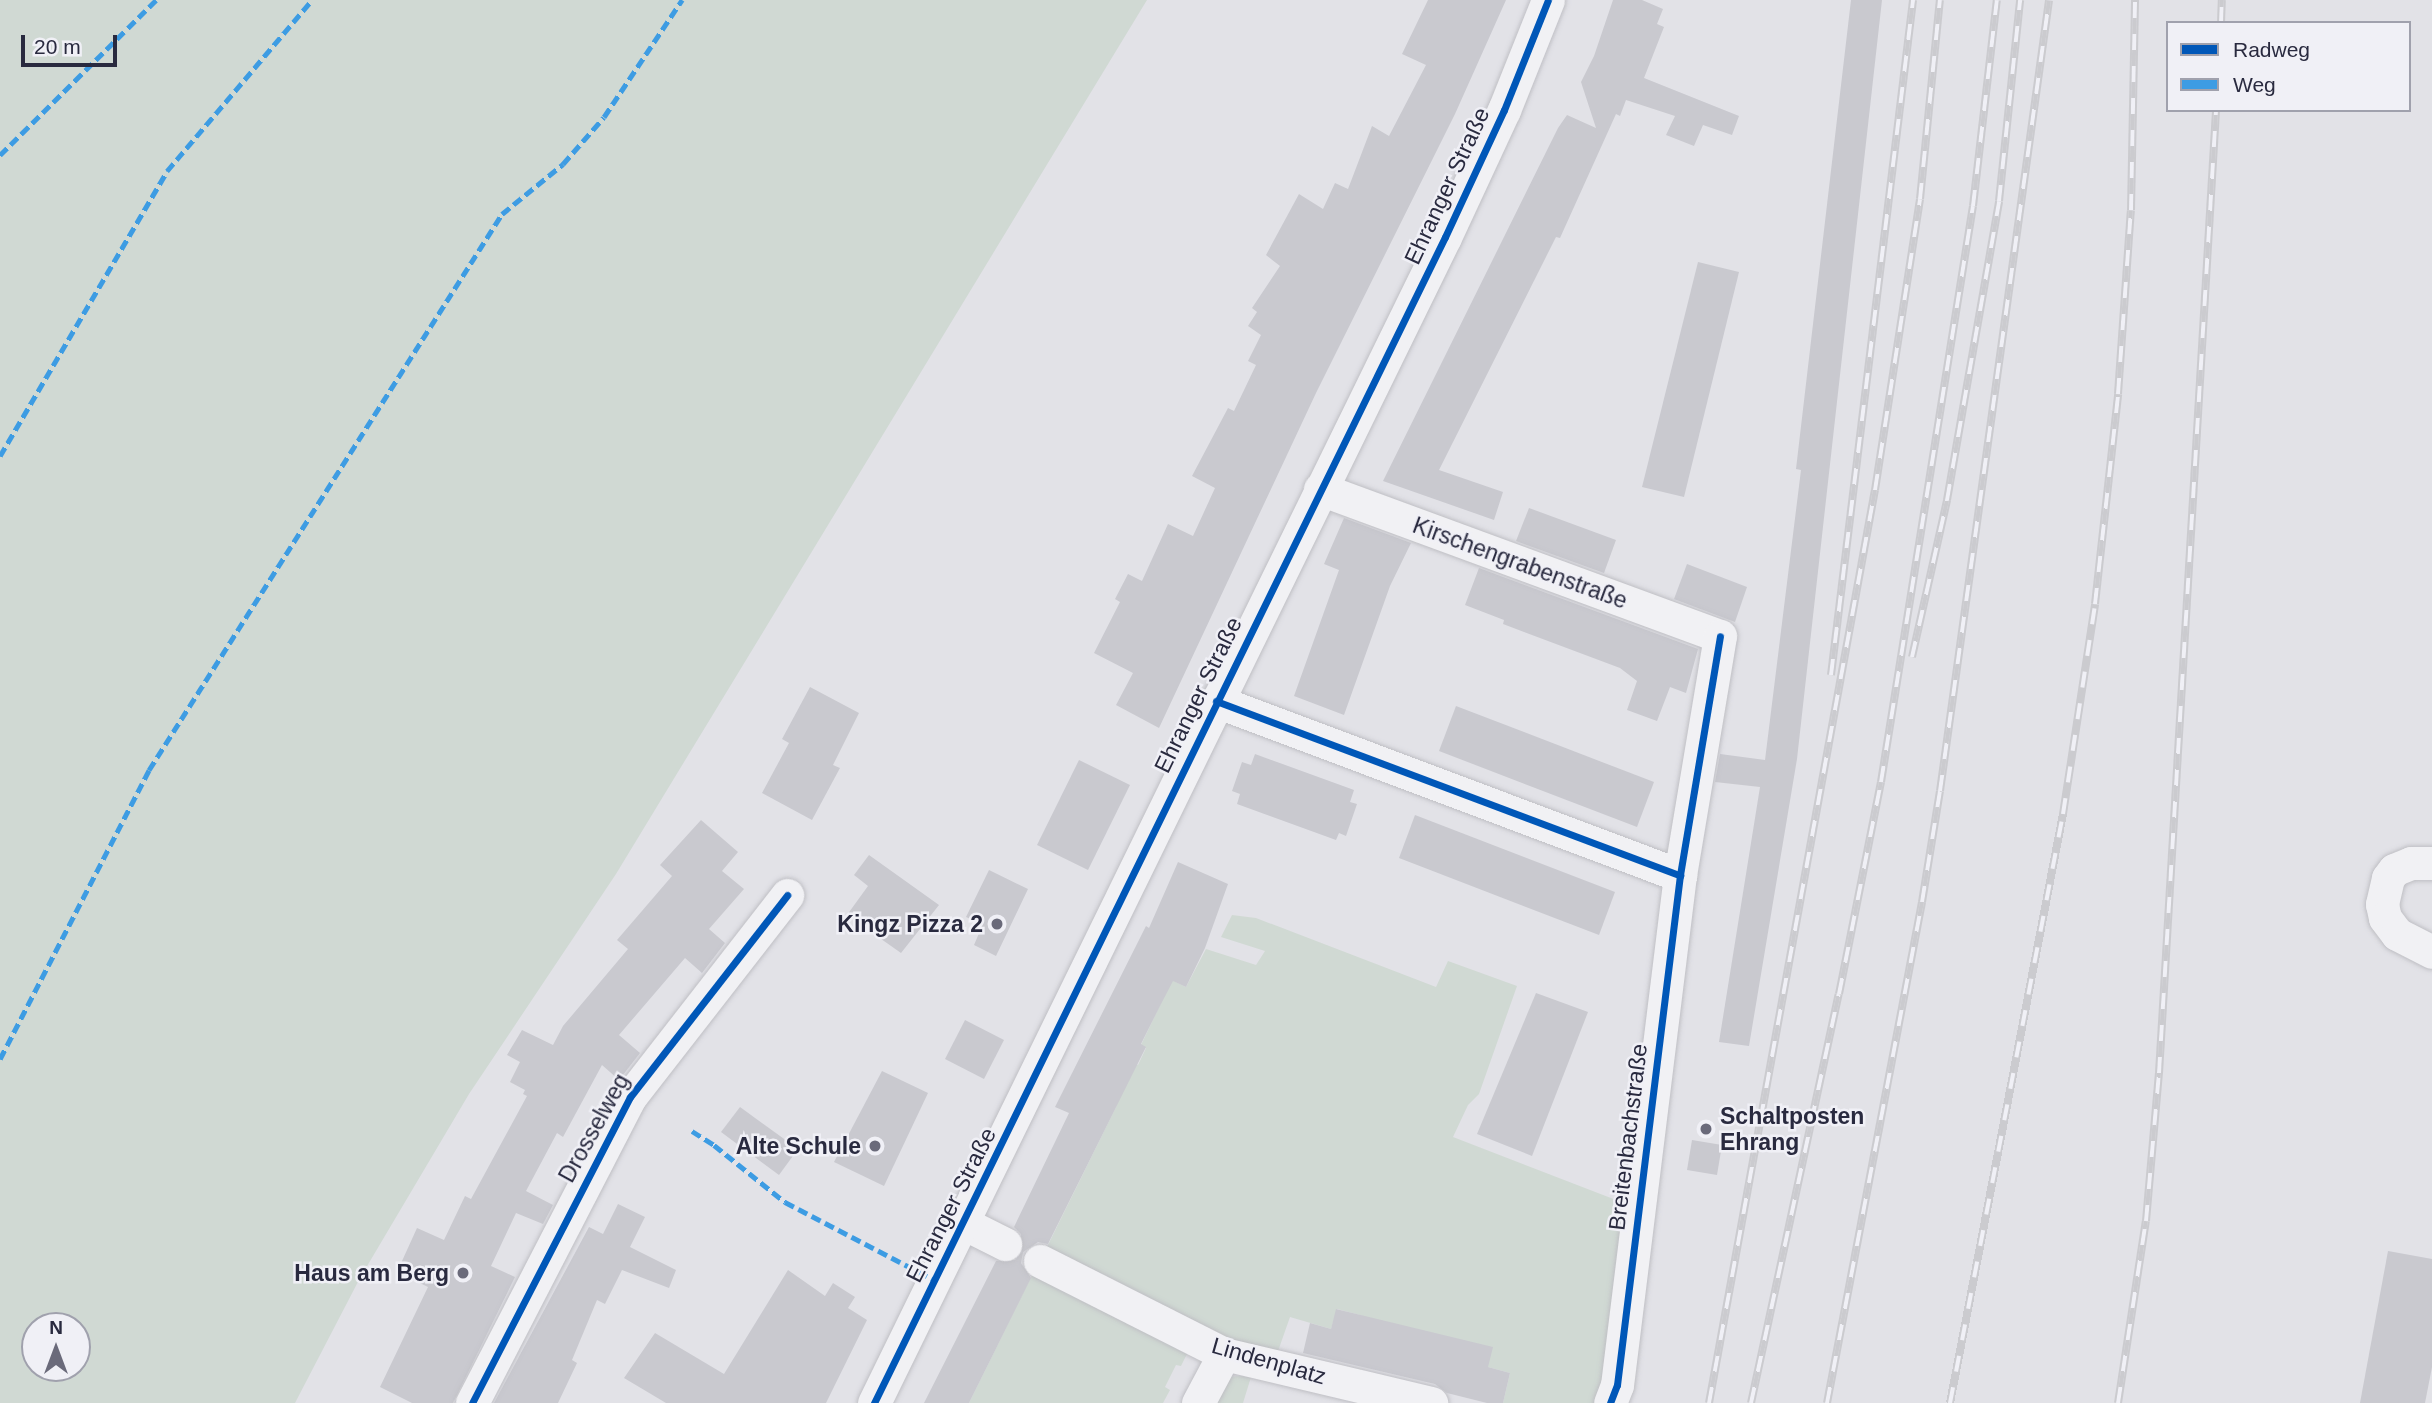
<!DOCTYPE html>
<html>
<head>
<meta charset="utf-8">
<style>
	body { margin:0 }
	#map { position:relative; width:2432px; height:1403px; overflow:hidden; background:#e2e2e7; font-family:Helvetica,sans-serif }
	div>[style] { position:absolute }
	.green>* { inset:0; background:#d0d9d3 }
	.building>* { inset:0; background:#c9c9cf }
	.roads { filter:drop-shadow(0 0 2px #bfbfc4) drop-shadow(0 0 2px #bfbfc4) }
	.minor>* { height:33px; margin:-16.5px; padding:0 16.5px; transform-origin:16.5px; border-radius:16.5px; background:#f1f1f4 }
	.rail>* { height:8px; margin-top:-4px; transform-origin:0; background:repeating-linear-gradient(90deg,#f0f0f6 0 16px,#cbcbcf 0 32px); box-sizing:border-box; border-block:2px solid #cbcbcf }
	.quiet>* { height:5px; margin-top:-2.5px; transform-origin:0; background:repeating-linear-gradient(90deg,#3d9ce3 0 10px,transparent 0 15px) }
	.cycleway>* { height:7px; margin:-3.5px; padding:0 3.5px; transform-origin:3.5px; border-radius:3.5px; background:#0057b8 }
	.dots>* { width:19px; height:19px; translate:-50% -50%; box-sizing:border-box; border:4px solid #f0f0f6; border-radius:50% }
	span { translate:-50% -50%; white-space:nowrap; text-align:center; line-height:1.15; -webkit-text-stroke:5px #f0f0f6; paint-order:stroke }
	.street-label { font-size:23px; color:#292a3f }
	.poi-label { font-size:23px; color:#292a3f; font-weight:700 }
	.right { translate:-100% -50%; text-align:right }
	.left { translate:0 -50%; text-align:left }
	.legend { position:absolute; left:2166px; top:21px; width:245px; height:91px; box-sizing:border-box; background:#f0f0f6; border:2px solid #a0a1ad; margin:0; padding:9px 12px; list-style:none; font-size:21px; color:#292a3f }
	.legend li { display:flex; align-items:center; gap:14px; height:35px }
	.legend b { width:35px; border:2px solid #a0a1ad }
	.north { position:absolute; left:21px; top:1312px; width:70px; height:70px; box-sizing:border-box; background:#f0f0f6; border:2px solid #a0a1ad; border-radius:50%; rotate:0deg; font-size:19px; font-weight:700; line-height:28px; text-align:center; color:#292a3f }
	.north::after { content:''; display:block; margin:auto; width:24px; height:32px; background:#6a6a7a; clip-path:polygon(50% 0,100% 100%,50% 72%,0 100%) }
	.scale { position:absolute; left:21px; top:35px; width:96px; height:32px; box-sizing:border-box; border:4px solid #292a3f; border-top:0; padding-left:9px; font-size:21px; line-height:24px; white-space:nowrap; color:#292a3f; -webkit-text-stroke:5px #f0f0f6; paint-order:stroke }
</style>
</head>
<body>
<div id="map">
	<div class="green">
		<div style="clip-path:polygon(evenodd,0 0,1147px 0,616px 874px,469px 1094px,360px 1278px,295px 1403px,0 1403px,0 0,77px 1326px,77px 1368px,35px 1368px,35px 1326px,77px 1326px)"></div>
		<div style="clip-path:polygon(1232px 915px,1256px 918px,1436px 987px,1448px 961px,1517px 986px,1479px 1094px,1468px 1105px,1453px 1137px,1629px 1205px,1599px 1403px,1503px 1403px,1510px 1373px,1488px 1367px,1360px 1315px,1337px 1309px,1331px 1329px,1290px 1317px,1277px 1354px,1214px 1336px,1045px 1251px,1116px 1107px,1131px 1062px,1138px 1065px,1146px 1048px,1141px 1045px,1172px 980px,1186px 987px,1206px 949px,1256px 965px,1265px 951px,1221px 937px)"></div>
		<div style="clip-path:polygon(1034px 1271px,1190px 1348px,1181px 1366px,1176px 1365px,1165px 1387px,1170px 1390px,1163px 1403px,969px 1403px)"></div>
		<div style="clip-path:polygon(1240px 1376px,1251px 1377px,1243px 1403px,1205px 1403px,1227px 1377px)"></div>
	</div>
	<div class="building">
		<div style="clip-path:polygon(1428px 0,1506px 0,1455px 114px,1316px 393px,1159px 728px,1116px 705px,1133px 673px,1094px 653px,1120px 602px,1115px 599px,1128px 574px,1142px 581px,1168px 524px,1193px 536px,1215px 488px,1192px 476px,1228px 408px,1234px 411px,1256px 365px,1248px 361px,1261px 335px,1248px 326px,1257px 312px,1252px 308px,1280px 266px,1266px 255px,1299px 194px,1323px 209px,1335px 183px,1348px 189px,1372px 126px,1389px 136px,1426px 65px,1402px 54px)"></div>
		<div style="clip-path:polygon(1613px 0,1642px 0,1663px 9px,1657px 24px,1664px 27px,1644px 78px,1739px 116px,1732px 135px,1703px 125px,1694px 146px,1666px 135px,1675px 116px,1626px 100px,1620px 116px,1616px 114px,1560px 238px,1556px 237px,1439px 470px,1503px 492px,1494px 520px,1383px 481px,1558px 128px,1567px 115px,1596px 128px,1581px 82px,1594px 56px)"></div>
		<div style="clip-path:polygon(1851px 0,1882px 0,1797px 759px,1749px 1046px,1719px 1042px,1760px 787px,1715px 782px,1720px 754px,1765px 760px,1801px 470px,1796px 469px)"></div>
		<div style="clip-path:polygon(1698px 262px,1739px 272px,1684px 497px,1642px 487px)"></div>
		<div style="clip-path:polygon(1529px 508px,1616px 540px,1604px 573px,1516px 541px)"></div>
		<div style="clip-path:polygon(1344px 518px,1411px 543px,1390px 586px,1344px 715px,1294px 696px,1339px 570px,1324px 564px)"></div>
		<div style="clip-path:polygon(1687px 564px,1747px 587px,1735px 622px,1674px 599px)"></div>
		<div style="clip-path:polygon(1479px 568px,1698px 649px,1686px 693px,1670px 687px,1657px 721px,1627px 710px,1637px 681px,1620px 668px,1503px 624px,1504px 620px,1465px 605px)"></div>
		<div style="clip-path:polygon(810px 687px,859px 713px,833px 765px,840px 768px,812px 820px,762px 793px,789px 743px,782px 739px)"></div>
		<div style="clip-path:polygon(1456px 706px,1654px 782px,1637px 827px,1439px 751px)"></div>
		<div style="clip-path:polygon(1255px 754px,1354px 790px,1350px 802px,1357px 804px,1346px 836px,1339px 833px,1336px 840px,1237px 804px,1240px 794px,1232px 791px,1242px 762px,1251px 765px)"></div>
		<div style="clip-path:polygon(1079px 760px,1130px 785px,1088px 870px,1037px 845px)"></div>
		<div style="clip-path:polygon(1415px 815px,1615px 892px,1599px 935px,1399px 858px)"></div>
		<div style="clip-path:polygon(701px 820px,738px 852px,722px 871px,744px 889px,709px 929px,725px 943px,702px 973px,685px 958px,619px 1035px,640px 1053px,619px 1080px,602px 1065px,563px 1137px,557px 1133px,526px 1191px,553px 1205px,543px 1224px,516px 1213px,491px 1266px,515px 1277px,453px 1403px,412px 1403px,380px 1387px,428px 1287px,397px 1272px,417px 1228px,444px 1240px,465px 1196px,471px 1199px,527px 1096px,523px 1094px,525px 1090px,510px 1082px,520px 1062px,507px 1055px,522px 1030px,553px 1045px,563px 1026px,628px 949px,617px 940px,672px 876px,660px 865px)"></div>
		<div style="clip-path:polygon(869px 855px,939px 905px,901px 953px,847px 915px,868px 886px,854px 875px)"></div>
		<div style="clip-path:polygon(1178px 862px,1228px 884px,1205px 948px,1186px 987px,1173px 981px,1160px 1006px,1141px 1044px,1146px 1047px,1048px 1244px,1038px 1242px,1023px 1252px,1021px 1263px,1031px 1278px,969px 1403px,924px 1403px,996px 1261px,1015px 1260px,1022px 1252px,1021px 1234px,1014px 1227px,1069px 1113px,1055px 1107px,1146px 926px,1149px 928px)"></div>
		<div style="clip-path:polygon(989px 870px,1028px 889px,996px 956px,974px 945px,983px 924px,966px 917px)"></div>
		<div style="clip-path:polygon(1536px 993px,1588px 1012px,1532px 1156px,1477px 1134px)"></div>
		<div style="clip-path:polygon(965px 1020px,1004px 1040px,984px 1079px,945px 1059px)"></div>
		<div style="clip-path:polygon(882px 1071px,928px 1093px,884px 1186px,834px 1162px)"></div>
		<div style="clip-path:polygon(740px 1107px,798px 1149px,779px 1175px,721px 1132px)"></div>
		<div style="clip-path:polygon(1692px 1140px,1722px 1145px,1717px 1175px,1687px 1170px)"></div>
		<div style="clip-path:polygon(618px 1204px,645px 1217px,630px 1247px,676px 1270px,669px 1288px,622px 1270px,605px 1304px,597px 1300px,572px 1360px,577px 1363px,558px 1403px,494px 1403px,589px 1227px,603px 1234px)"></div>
		<div style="clip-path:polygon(2388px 1251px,2432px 1259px,2432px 1367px,2425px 1403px,2360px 1403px)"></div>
		<div style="clip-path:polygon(788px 1270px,825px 1296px,833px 1283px,855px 1297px,848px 1308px,867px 1320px,826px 1403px,666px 1403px,624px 1378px,655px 1333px,724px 1374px)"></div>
		<div style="clip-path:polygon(1336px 1309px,1493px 1347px,1488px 1367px,1510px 1373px,1503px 1403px,1487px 1403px,1447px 1393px,1435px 1384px,1303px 1353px,1310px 1323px,1331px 1329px)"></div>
	</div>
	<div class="roads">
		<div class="minor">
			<div style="left:1320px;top:489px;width:426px;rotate:20.2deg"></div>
			<div style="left:1720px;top:636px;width:242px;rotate:99.5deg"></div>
			<div style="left:1680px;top:875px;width:514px;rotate:97.04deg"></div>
			<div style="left:1617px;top:1385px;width:19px;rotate:111deg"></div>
			<div style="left:1216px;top:701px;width:496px;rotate:20.6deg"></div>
			<div style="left:2432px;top:863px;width:21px;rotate:180deg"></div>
			<div style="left:2411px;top:863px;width:18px;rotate:158deg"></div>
			<div style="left:2394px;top:870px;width:10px;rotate:127deg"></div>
			<div style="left:2388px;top:878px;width:27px;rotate:103deg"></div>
			<div style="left:2382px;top:904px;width:14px;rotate:78deg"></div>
			<div style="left:2385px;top:918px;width:20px;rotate:53deg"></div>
			<div style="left:2397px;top:934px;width:39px;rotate:27deg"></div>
			<div style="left:965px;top:1224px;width:45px;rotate:26.6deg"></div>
			<div style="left:1040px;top:1261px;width:206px;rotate:26.8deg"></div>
			<div style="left:1224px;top:1354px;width:213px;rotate:13.3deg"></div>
			<div style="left:472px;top:1403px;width:344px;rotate:-62.7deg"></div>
			<div style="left:630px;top:1097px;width:256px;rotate:-52.1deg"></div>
			<div style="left:874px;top:1403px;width:1298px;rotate:-63.91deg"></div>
			<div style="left:1445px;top:237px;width:140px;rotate:-65.1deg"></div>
			<div style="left:1504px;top:110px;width:118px;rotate:-68.2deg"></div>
			<div style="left:1198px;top:1403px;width:55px;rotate:-62deg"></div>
		</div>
	</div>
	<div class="rail">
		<div style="left:2221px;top:23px;width:23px;rotate:-88deg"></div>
		<div style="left:1912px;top:657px;width:161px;rotate:-77.4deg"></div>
		<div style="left:1947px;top:500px;width:303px;rotate:-80.1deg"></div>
		<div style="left:1999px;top:201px;width:202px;rotate:-84deg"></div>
		<div style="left:1831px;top:675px;width:680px;rotate:-83.07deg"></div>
		<div style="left:1709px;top:1403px;width:928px;rotate:-79.7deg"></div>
		<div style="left:1875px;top:490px;width:294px;rotate:-81.2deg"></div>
		<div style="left:1920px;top:199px;width:200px;rotate:-84.3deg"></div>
		<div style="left:1751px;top:1403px;width:418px;rotate:-77.9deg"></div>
		<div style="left:1839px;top:994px;width:216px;rotate:-78.8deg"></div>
		<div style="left:1881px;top:782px;width:583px;rotate:-80.93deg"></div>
		<div style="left:1973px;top:206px;width:207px;rotate:-83.4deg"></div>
		<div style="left:1827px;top:1403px;width:510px;rotate:-79.26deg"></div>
		<div style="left:1922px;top:902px;width:112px;rotate:-80.8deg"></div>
		<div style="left:1940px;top:791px;width:798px;rotate:-82.15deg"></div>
		<div style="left:1950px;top:1403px;width:600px;rotate:-79.14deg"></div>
		<div style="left:2063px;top:814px;width:212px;rotate:-81.3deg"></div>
		<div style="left:2095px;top:604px;width:211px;rotate:-83.7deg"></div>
		<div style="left:2118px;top:394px;width:184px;rotate:-86deg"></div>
		<div style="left:2131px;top:210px;width:210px;rotate:-88.9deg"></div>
		<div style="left:2118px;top:1403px;width:184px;rotate:-81.3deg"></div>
		<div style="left:2146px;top:1221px;width:149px;rotate:-85deg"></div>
		<div style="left:2159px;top:1073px;width:965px;rotate:-86.61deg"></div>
	</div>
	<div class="quiet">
		<div style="left:0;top:155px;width:220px;rotate:-44.8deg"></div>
		<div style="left:0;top:456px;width:330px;rotate:-59.6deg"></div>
		<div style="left:167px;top:171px;width:224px;rotate:-49.7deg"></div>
		<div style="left:0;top:1059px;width:325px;rotate:-62.7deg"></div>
		<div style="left:149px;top:770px;width:659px;rotate:-57.59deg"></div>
		<div style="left:502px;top:214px;width:79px;rotate:-39.3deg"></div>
		<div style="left:563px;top:164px;width:62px;rotate:-48.9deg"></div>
		<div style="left:604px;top:117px;width:141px;rotate:-56.3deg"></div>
		<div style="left:692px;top:1131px;width:26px;rotate:32deg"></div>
		<div style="left:714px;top:1145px;width:91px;rotate:38.8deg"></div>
		<div style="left:785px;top:1202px;width:168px;rotate:27.6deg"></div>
	</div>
	<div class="cycleway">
		<div style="left:1216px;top:701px;width:496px;rotate:20.6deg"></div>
		<div style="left:472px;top:1403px;width:344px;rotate:-62.7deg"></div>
		<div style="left:630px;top:1097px;width:256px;rotate:-52.1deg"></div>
		<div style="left:874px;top:1403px;width:1298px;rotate:-63.91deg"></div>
		<div style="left:1445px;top:237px;width:140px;rotate:-65.1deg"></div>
		<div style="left:1504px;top:110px;width:118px;rotate:-68.2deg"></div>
		<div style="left:1610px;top:1403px;width:19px;rotate:-69deg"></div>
		<div style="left:1617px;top:1385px;width:514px;rotate:-82.96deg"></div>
		<div style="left:1680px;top:875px;width:242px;rotate:-80.5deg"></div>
	</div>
	<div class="dots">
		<div style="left:997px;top:924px;background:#6a6a7a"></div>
		<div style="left:1706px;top:1129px;background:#6a6a7a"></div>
		<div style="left:875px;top:1146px;background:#6a6a7a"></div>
		<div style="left:463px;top:1273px;background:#6a6a7a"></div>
	</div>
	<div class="street-label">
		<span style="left:1447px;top:186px;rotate:-65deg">Ehranger Straße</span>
		<span style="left:1520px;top:563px;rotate:20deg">Kirschengrabenstraße</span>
		<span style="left:1198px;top:695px;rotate:-64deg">Ehranger Straße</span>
		<span style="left:594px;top:1128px;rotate:-61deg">Drosselweg</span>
		<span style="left:1628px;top:1137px;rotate:-83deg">Breitenbachstraße</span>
		<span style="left:951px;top:1205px;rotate:-63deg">Ehranger Straße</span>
		<span style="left:1269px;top:1361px;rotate:16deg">Lindenplatz</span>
	</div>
	<div class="poi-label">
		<span class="right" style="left:983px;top:924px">Kingz Pizza 2</span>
		<span class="left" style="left:1720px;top:1129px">Schaltposten<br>Ehrang</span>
		<span class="right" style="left:861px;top:1146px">Alte Schule</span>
		<span class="right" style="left:449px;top:1273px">Haus am Berg</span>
	</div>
	<ul class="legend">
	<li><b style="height:9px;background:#0057b8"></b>Radweg</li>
	<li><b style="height:9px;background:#3d9ce3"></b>Weg</li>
	</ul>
	<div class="north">N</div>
	<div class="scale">20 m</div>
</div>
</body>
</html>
